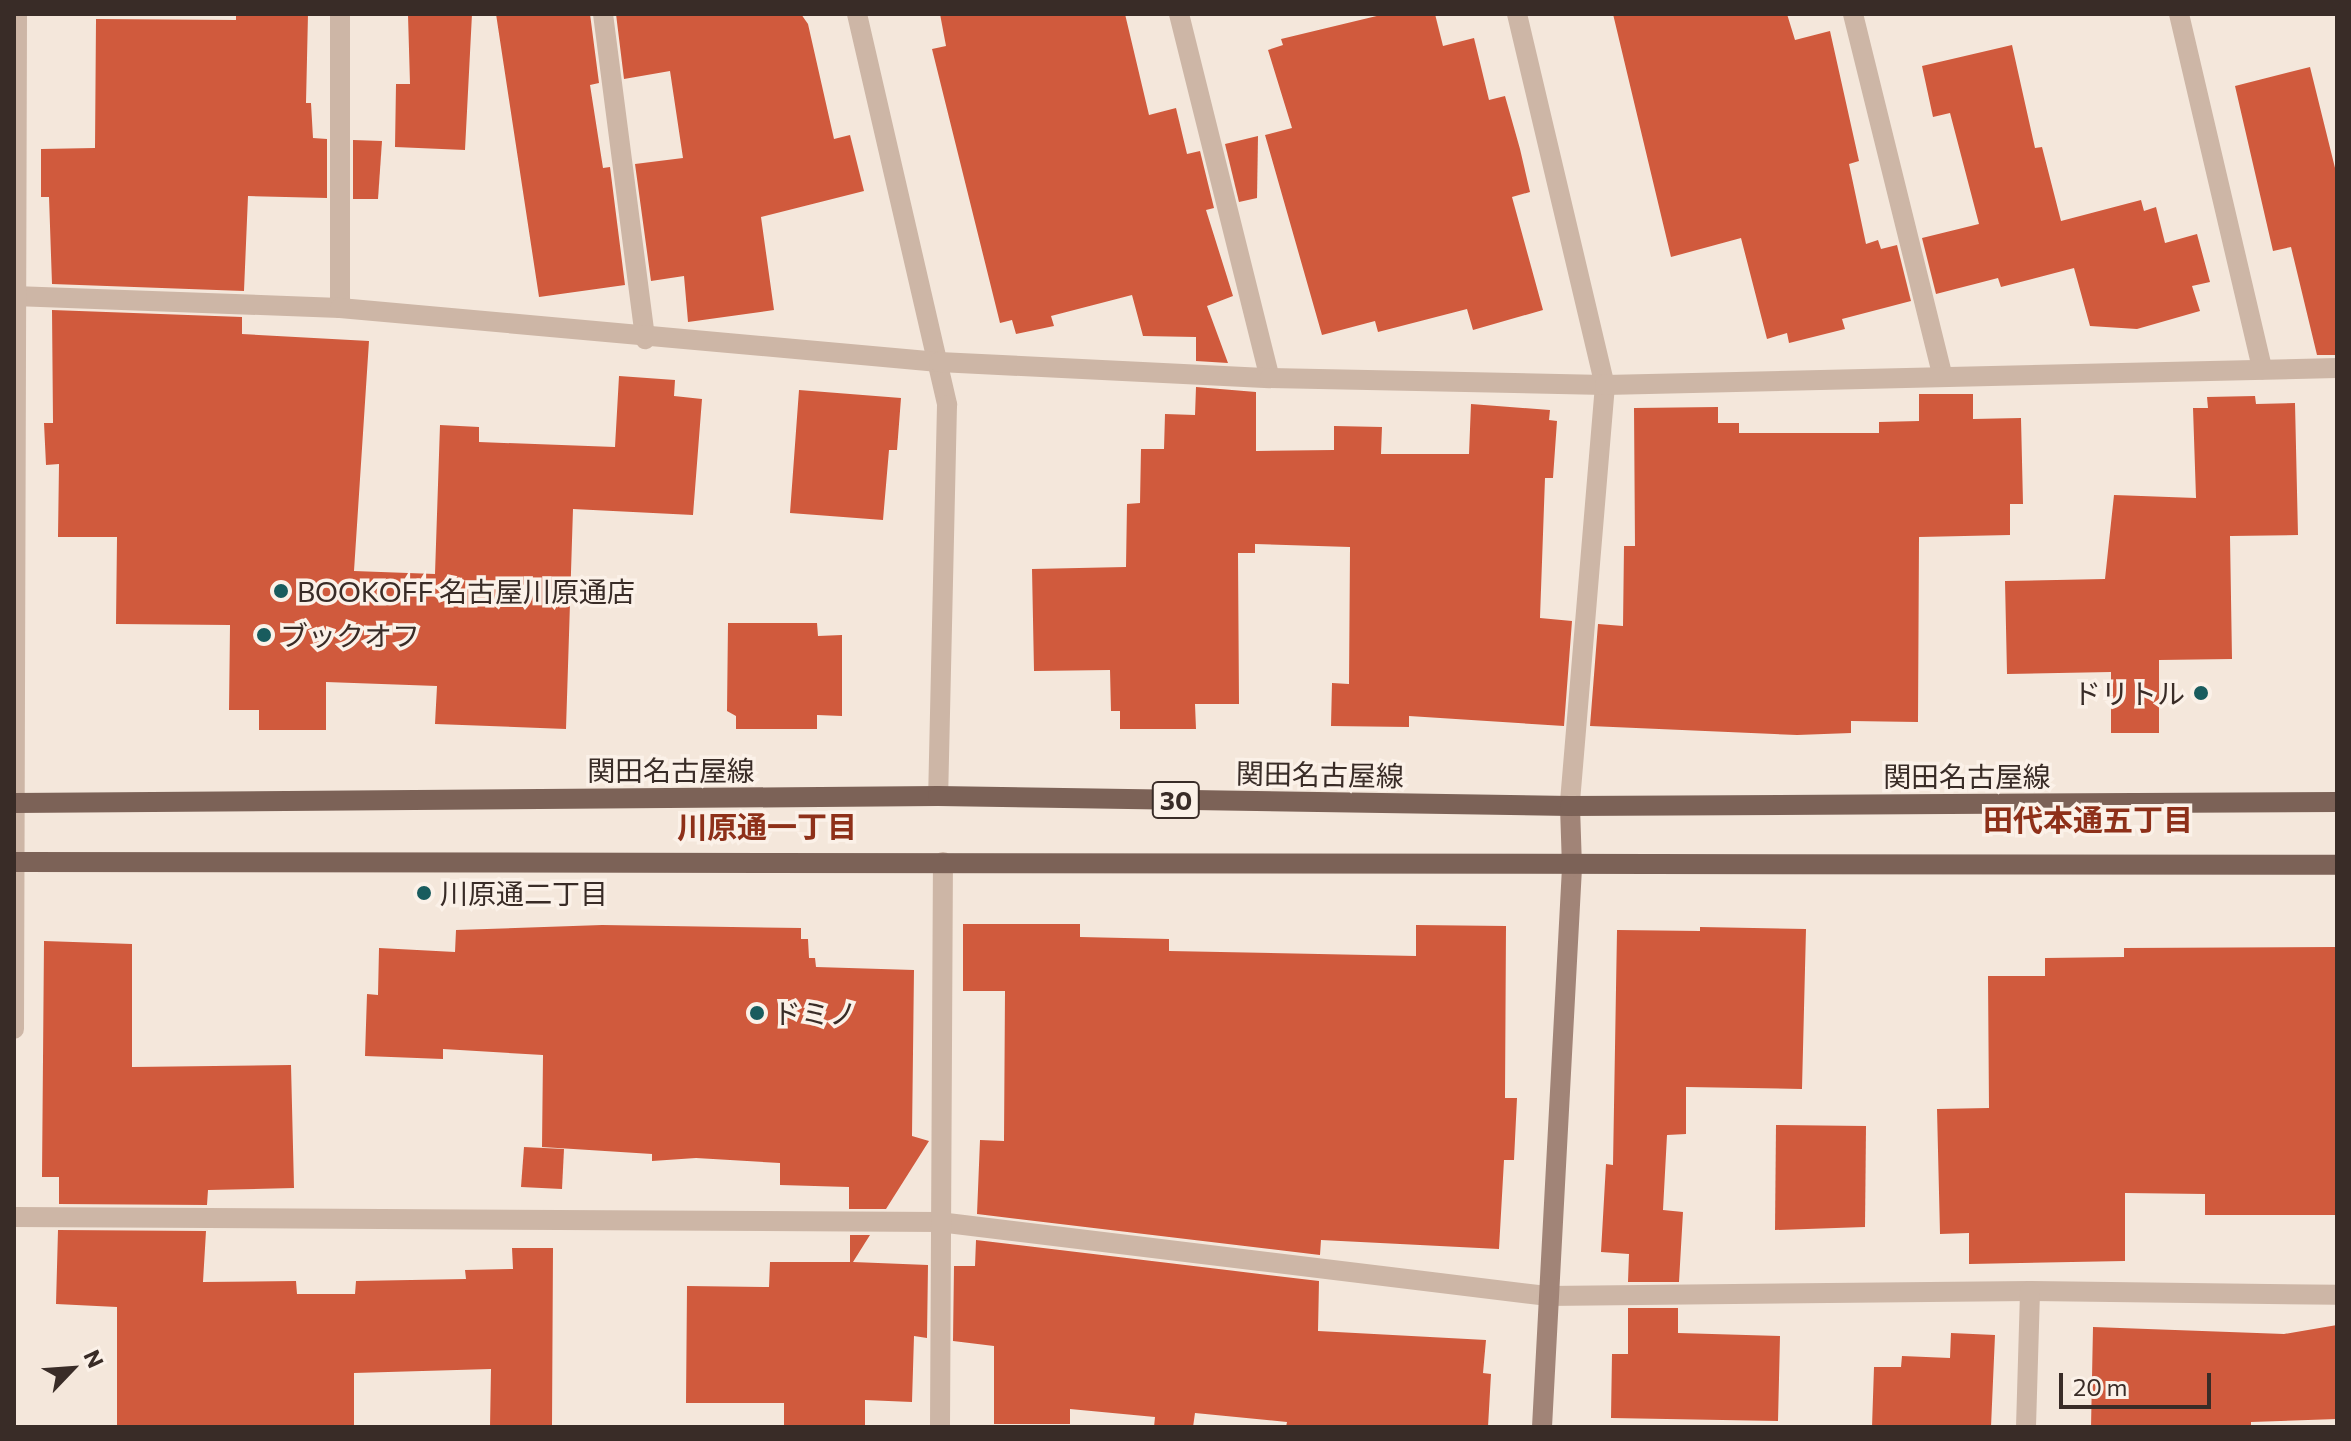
<!DOCTYPE html>
<html>
<head>
<meta charset="utf-8">
<style>
	body { margin:0 }
	#map { position:relative; width:2351px; height:1441px; overflow:hidden; background:#f4e7db; font-family:Commissioner,"Noto Sans JP",sans-serif }
	div>[style] { position:absolute }
	.building>* { inset:0; background:#d05a3d }
	.street>* { height:20px; margin:-10px; padding:0 10px; transform-origin:10px; border-radius:10px; background:#cdb6a6 }
	.secondary>* { height:20px; margin:-10px; padding:0 10px; transform-origin:10px; border-radius:10px; background:#a18477 }
	.primary>* { height:20px; margin:-10px; padding:0 10px; transform-origin:10px; border-radius:10px; background:#7c6257 }
	.dots>* { width:22px; height:22px; translate:-50% -50%; box-sizing:border-box; border:4px solid #fbf1e8; border-radius:50% }
	span { translate:-50% -50%; white-space:nowrap; text-align:center; line-height:1.15; -webkit-text-stroke:7px #fbf1e8; paint-order:stroke }
	.shield-label span { padding:2px 6px; background:#fbf1e8; border:2px solid; border-radius:6px; -webkit-text-stroke-width:0 }
	.shield-label { font-size:26px; color:#392c27; font-weight:700 }
	.poi-label { font-size:28px; color:#392c27 }
	.left { translate:0 -50%; text-align:left }
	.right { translate:-100% -50%; text-align:right }
	.street-label { font-size:28px; color:#392c27 }
	.neighbourhood-label { font-size:30px; color:#8e3019; font-weight:700 }
	.frame { position:absolute; inset:0; border:16px solid #392c27; pointer-events:none }
	.north { position:absolute; left:32px; top:1329px; width:80px; height:80px; -webkit-text-stroke:6px #fbf1e8; paint-order:stroke; rotate:65deg; font-size:22px; font-weight:700; line-height:32px; text-align:center; color:#392c27 }
	.north::after { content:''; display:block; margin:auto; width:28px; height:36px; background:#392c27; clip-path:polygon(50% 0,100% 100%,50% 72%,0 100%) }
	.scale { position:absolute; left:2059px; top:1373px; width:152px; height:36px; box-sizing:border-box; border:4px solid #392c27; border-top:0; padding-left:10px; font-size:24px; line-height:28px; white-space:nowrap; color:#392c27; -webkit-text-stroke:6px #fbf1e8; paint-order:stroke }
</style>
</head>
<body>
<div id="map">
	<div class="building">
		<div style="clip-path:polygon(236px 14px,308px 14px,306px 103px,311px 103px,313px 138px,327px 139px,327px 198px,248px 196px,244px 291px,52px 284px,49px 197px,41px 197px,41px 149px,95px 148px,96px 19px,236px 20px)"></div>
		<div style="clip-path:polygon(472px 14px,465px 150px,395px 147px,396px 84px,410px 84px,408px 15px)"></div>
		<div style="clip-path:polygon(496px 14px,590px 14px,599px 83px,590px 85px,603px 168px,610px 167px,625px 285px,539px 297px)"></div>
		<div style="clip-path:polygon(616px 14px,801px 14px,808px 24px,834px 139px,850px 135px,864px 191px,761px 217px,774px 310px,688px 322px,684px 276px,651px 281px,635px 164px,683px 158px,670px 71px,624px 79px)"></div>
		<div style="clip-path:polygon(940px 14px,1125px 14px,1149px 115px,1176px 108px,1187px 154px,1200px 151px,1214px 208px,1206px 210px,1233px 296px,1207px 306px,1228px 363px,1196px 361px,1196px 337px,1143px 336px,1132px 295px,1051px 316px,1054px 326px,1016px 334px,1012px 320px,1000px 323px,932px 49px,946px 46px)"></div>
		<div style="clip-path:polygon(1385px 14px,1435px 14px,1443px 46px,1474px 38px,1489px 100px,1505px 96px,1520px 149px,1530px 192px,1512px 197px,1543px 310px,1473px 330px,1467px 309px,1378px 332px,1375px 321px,1322px 335px,1265px 135px,1292px 128px,1268px 50px,1283px 45px,1281px 39px)"></div>
		<div style="clip-path:polygon(1613px 14px,1787px 14px,1795px 40px,1830px 31px,1859px 161px,1849px 164px,1866px 244px,1878px 240px,1881px 249px,1897px 245px,1911px 301px,1842px 319px,1845px 329px,1789px 343px,1787px 333px,1767px 339px,1741px 238px,1671px 257px)"></div>
		<div style="clip-path:polygon(2012px 45px,2035px 148px,2042px 147px,2061px 221px,2141px 200px,2144px 211px,2156px 207px,2165px 243px,2197px 234px,2210px 282px,2192px 286px,2200px 311px,2137px 329px,2090px 326px,2074px 268px,2001px 287px,1998px 278px,1936px 294px,1922px 238px,1979px 224px,1950px 113px,1933px 117px,1922px 66px)"></div>
		<div style="clip-path:polygon(2310px 67px,2337px 176px,2337px 355px,2317px 355px,2291px 247px,2273px 251px,2235px 86px)"></div>
		<div style="clip-path:polygon(1258px 136px,1257px 198px,1239px 202px,1225px 144px)"></div>
		<div style="clip-path:polygon(353px 140px,382px 141px,378px 199px,353px 199px)"></div>
		<div style="clip-path:polygon(52px 310px,242px 317px,242px 334px,369px 341px,354px 571px,435px 574px,440px 425px,479px 427px,479px 442px,615px 447px,619px 376px,675px 380px,674px 396px,702px 399px,693px 515px,573px 509px,566px 729px,435px 724px,437px 686px,326px 682px,326px 730px,259px 730px,259px 710px,229px 710px,230px 625px,116px 624px,117px 537px,58px 537px,59px 464px,46px 465px,44px 423px,53px 423px)"></div>
		<div style="clip-path:polygon(1196px 387px,1256px 392px,1256px 451px,1334px 450px,1334px 426px,1382px 427px,1381px 454px,1469px 454px,1471px 404px,1550px 410px,1549px 420px,1557px 421px,1553px 478px,1545px 478px,1540px 618px,1572px 621px,1564px 726px,1409px 716px,1409px 727px,1331px 726px,1332px 683px,1349px 684px,1350px 547px,1255px 544px,1255px 553px,1238px 553px,1239px 704px,1195px 704px,1196px 729px,1120px 729px,1120px 711px,1111px 711px,1110px 670px,1034px 671px,1032px 569px,1126px 567px,1127px 504px,1140px 503px,1141px 449px,1164px 449px,1165px 414px,1195px 415px)"></div>
		<div style="clip-path:polygon(799px 390px,901px 398px,897px 450px,889px 450px,883px 520px,790px 513px)"></div>
		<div style="clip-path:polygon(1919px 394px,1973px 394px,1973px 419px,2021px 418px,2023px 504px,2010px 504px,2010px 535px,1919px 537px,1918px 722px,1851px 721px,1851px 733px,1797px 735px,1590px 726px,1598px 624px,1623px 626px,1624px 546px,1635px 546px,1634px 408px,1718px 407px,1718px 423px,1739px 423px,1739px 433px,1879px 433px,1879px 422px,1919px 421px)"></div>
		<div style="clip-path:polygon(2255px 396px,2256px 404px,2295px 403px,2298px 535px,2230px 536px,2232px 659px,2159px 660px,2159px 733px,2111px 733px,2111px 672px,2007px 674px,2005px 581px,2105px 579px,2114px 495px,2196px 498px,2193px 408px,2208px 408px,2207px 397px)"></div>
		<div style="clip-path:polygon(728px 623px,817px 623px,818px 636px,842px 635px,842px 716px,817px 715px,817px 729px,736px 729px,736px 716px,727px 711px)"></div>
		<div style="clip-path:polygon(963px 924px,1080px 924px,1080px 937px,1169px 939px,1169px 951px,1416px 956px,1416px 925px,1506px 926px,1505px 1098px,1517px 1098px,1514px 1160px,1504px 1160px,1499px 1249px,1321px 1240px,1320px 1255px,977px 1214px,980px 1140px,1004px 1141px,1005px 991px,963px 991px)"></div>
		<div style="clip-path:polygon(602px 925px,801px 928px,801px 939px,808px 939px,809px 958px,815px 958px,816px 967px,914px 970px,912px 1136px,929px 1141px,886px 1209px,849px 1209px,849px 1187px,780px 1185px,780px 1163px,696px 1158px,652px 1161px,652px 1154px,542px 1147px,543px 1055px,443px 1049px,443px 1059px,365px 1056px,367px 994px,378px 995px,379px 948px,455px 952px,456px 930px)"></div>
		<div style="clip-path:polygon(1700px 927px,1806px 929px,1802px 1089px,1686px 1087px,1686px 1134px,1667px 1135px,1663px 1210px,1683px 1212px,1679px 1282px,1628px 1282px,1629px 1254px,1601px 1252px,1606px 1164px,1613px 1165px,1617px 930px,1700px 931px)"></div>
		<div style="clip-path:polygon(44px 941px,132px 944px,132px 1067px,291px 1065px,294px 1188px,208px 1190px,207px 1205px,59px 1204px,59px 1177px,42px 1177px)"></div>
		<div style="clip-path:polygon(2337px 947px,2337px 1215px,2205px 1215px,2205px 1194px,2125px 1193px,2125px 1261px,1969px 1264px,1969px 1233px,1940px 1234px,1937px 1109px,1989px 1108px,1988px 976px,2045px 976px,2045px 958px,2124px 957px,2124px 948px)"></div>
		<div style="clip-path:polygon(1776px 1125px,1866px 1126px,1865px 1227px,1775px 1230px)"></div>
		<div style="clip-path:polygon(524px 1147px,564px 1149px,562px 1189px,521px 1187px)"></div>
		<div style="clip-path:polygon(58px 1230px,206px 1231px,203px 1282px,296px 1281px,297px 1294px,355px 1294px,356px 1281px,466px 1279px,465px 1270px,513px 1269px,512px 1248px,553px 1248px,552px 1427px,490px 1427px,491px 1369px,354px 1373px,354px 1427px,117px 1427px,117px 1307px,56px 1304px)"></div>
		<div style="clip-path:polygon(850px 1235px,870px 1235px,853px 1262px,928px 1265px,927px 1338px,914px 1336px,912px 1402px,865px 1400px,865px 1427px,784px 1427px,784px 1403px,686px 1403px,687px 1286px,769px 1287px,770px 1262px,850px 1262px)"></div>
		<div style="clip-path:polygon(976px 1240px,1319px 1281px,1318px 1331px,1486px 1340px,1483px 1373px,1491px 1374px,1488px 1427px,1286px 1427px,1287px 1422px,1195px 1413px,1193px 1427px,1154px 1427px,1155px 1417px,1070px 1409px,1070px 1424px,994px 1424px,994px 1346px,953px 1341px,954px 1266px,975px 1266px)"></div>
		<div style="clip-path:polygon(1628px 1308px,1678px 1308px,1678px 1333px,1780px 1336px,1778px 1421px,1611px 1418px,1612px 1354px,1628px 1354px)"></div>
		<div style="clip-path:polygon(2337px 1325px,2337px 1419px,2251px 1422px,2251px 1427px,2091px 1427px,2093px 1327px,2284px 1334px)"></div>
		<div style="clip-path:polygon(1951px 1333px,1995px 1335px,1991px 1427px,1872px 1427px,1874px 1367px,1901px 1367px,1902px 1356px,1950px 1358px)"></div>
	</div>
	<div class="street">
		<div style="left:340px;top:14px;width:294px;rotate:90deg"></div>
		<div style="left:603px;top:14px;width:328px;rotate:82.6deg"></div>
		<div style="left:857px;top:14px;width:401px;rotate:77deg"></div>
		<div style="left:947px;top:405px;width:391px;rotate:91.3deg"></div>
		<div style="left:1179px;top:14px;width:375px;rotate:76deg"></div>
		<div style="left:1517px;top:14px;width:381px;rotate:76.7deg"></div>
		<div style="left:1605px;top:385px;width:422px;rotate:94.8deg"></div>
		<div style="left:1853px;top:14px;width:374px;rotate:76.1deg"></div>
		<div style="left:2179px;top:14px;width:365px;rotate:76.8deg"></div>
		<div style="left:14px;top:296px;width:326px;rotate:2.1deg"></div>
		<div style="left:340px;top:308px;width:601px;rotate:5.15deg"></div>
		<div style="left:939px;top:362px;width:331px;rotate:2.8deg"></div>
		<div style="left:1270px;top:378px;width:335px;rotate:1.2deg"></div>
		<div style="left:1605px;top:385px;width:732px;rotate:-1.33deg"></div>
		<div style="left:14px;top:1029px;width:1015px;rotate:-89.83deg"></div>
		<div style="left:14px;top:1217px;width:925px;rotate:0.31deg"></div>
		<div style="left:939px;top:1222px;width:612px;rotate:6.94deg"></div>
		<div style="left:1547px;top:1296px;width:483px;rotate:-0.6deg"></div>
		<div style="left:2030px;top:1291px;width:307px;rotate:0.7deg"></div>
		<div style="left:940px;top:1427px;width:565px;rotate:-89.7deg"></div>
		<div style="left:2026px;top:1427px;width:136px;rotate:-88.3deg"></div>
	</div>
	<div class="secondary">
		<div style="left:1542px;top:1427px;width:561px;rotate:-86.93deg"></div>
		<div style="left:1572px;top:867px;width:61px;rotate:-91.9deg"></div>
	</div>
	<div class="primary">
		<div style="left:14px;top:803px;width:924px;rotate:-0.43deg"></div>
		<div style="left:938px;top:796px;width:632px;rotate:0.91deg"></div>
		<div style="left:1570px;top:806px;width:767px;rotate:-0.3deg"></div>
		<div style="left:14px;top:862px;width:2323px;rotate:0.07deg"></div>
	</div>
	<div class="dots">
		<div style="left:281px;top:591px;background:#195c5e"></div>
		<div style="left:264px;top:635px;background:#195c5e"></div>
		<div style="left:2201px;top:693px;background:#195c5e"></div>
		<div style="left:424px;top:893px;background:#195c5e"></div>
		<div style="left:757px;top:1013px;background:#195c5e"></div>
	</div>
	<div class="shield-label">
		<span style="left:1176px;top:800px">30</span>
	</div>
	<div class="poi-label">
		<span class="left" style="left:297px;top:591px">BOOKOFF 名古屋川原通店</span>
		<span class="left" style="left:280px;top:635px">ブックオフ</span>
		<span class="right" style="left:2185px;top:693px">ドリトル</span>
		<span class="left" style="left:440px;top:893px">川原通二丁目</span>
		<span class="left" style="left:773px;top:1013px">ドミノ</span>
	</div>
	<div class="street-label">
		<span style="left:671px;top:770px">関田名古屋線</span>
		<span style="left:1320px;top:774px;rotate:1deg">関田名古屋線</span>
		<span style="left:1967px;top:776px">関田名古屋線</span>
	</div>
	<div class="neighbourhood-label">
		<span style="left:2088px;top:819px">田代本通五丁目</span>
		<span style="left:767px;top:826px">川原通一丁目</span>
	</div>
	<div class="frame"></div>
	<div class="north">N</div>
	<div class="scale">20 m</div>
</div>
</body>
</html>
